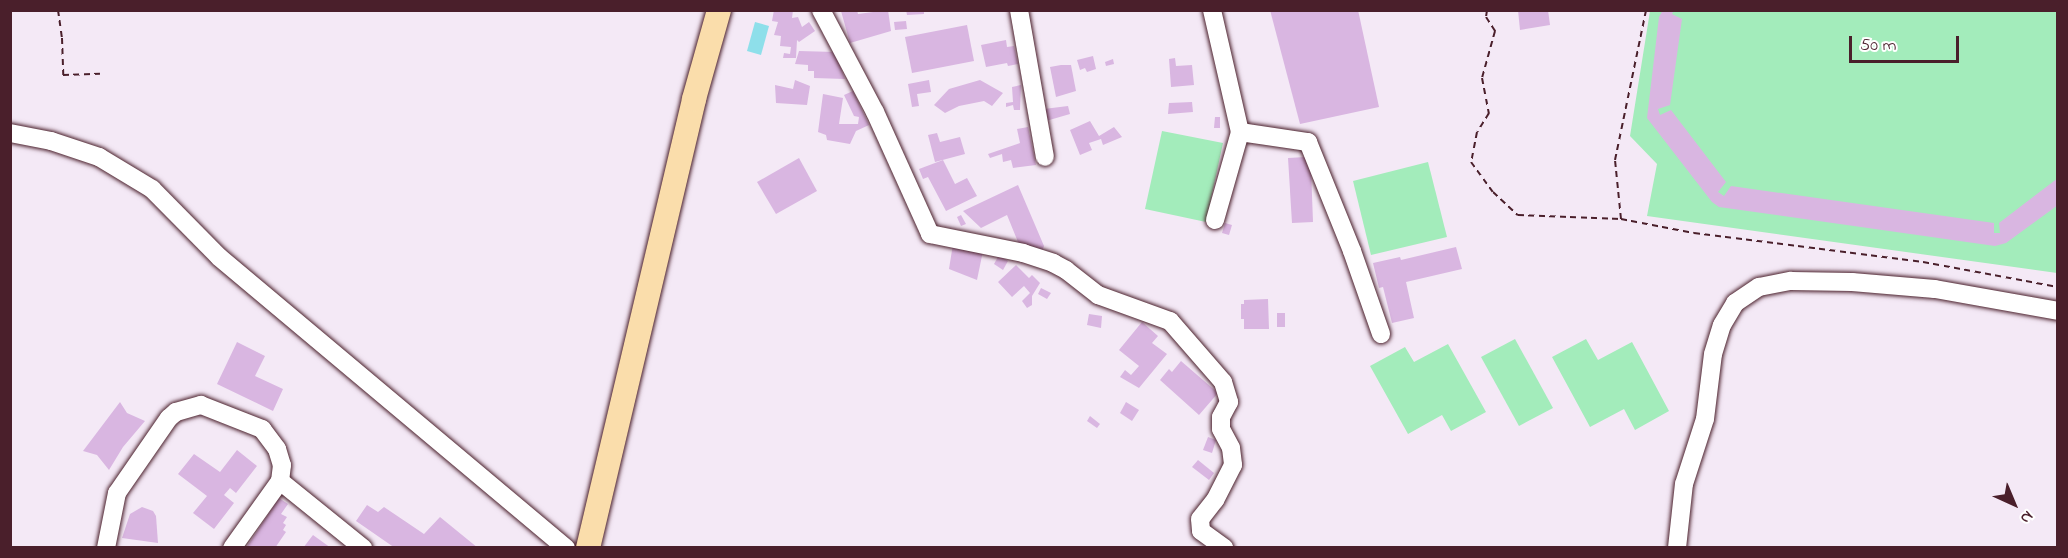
<!DOCTYPE html>
<html>
<head>
<meta charset="utf-8">
<style>
	body { margin:0 }
	#map { position:relative; width:2068px; height:558px; overflow:hidden; background:#f4e9f6; font-family:"Indie Flower",sans-serif }
	div>[style] { position:absolute }
	.green>* { inset:0; background:#a3ecbb }
	.water>* { inset:0; background:#8edfea }
	.building>* { inset:0; background:#d9b6e1 }
	.path>* { height:2px; margin-top:-1px; transform-origin:0; background:repeating-linear-gradient(90deg,#4a1f2b 0 6px,transparent 0 10.5px) }
	.roads { filter:drop-shadow(0 0 2px #4a1f2b) drop-shadow(0 0 2px #4a1f2b) }
	.minor>* { height:18px; margin:-9px; padding:0 9px; transform-origin:9px; border-radius:9px; background:#fff }
	.major>* { height:24px; margin:-12px; padding:0 12px; transform-origin:12px; border-radius:12px; background:#faddab }
	span { translate:-50% -50%; white-space:nowrap; text-align:center; line-height:1.15; -webkit-text-stroke:6px #fff; paint-order:stroke }
	.frame { position:absolute; inset:0; border:12px solid #4a1f2b; pointer-events:none }
	.north { position:absolute; left:1984px; top:474px; width:60px; height:60px; -webkit-text-stroke:4px #fff; paint-order:stroke; rotate:136deg; font-size:16px; font-weight:700; line-height:24px; text-align:center; color:#4a1f2b }
	.north::after { content:''; display:block; margin:auto; width:21px; height:27px; background:#4a1f2b; clip-path:polygon(50% 0,100% 100%,50% 72%,0 100%) }
	.scale { position:absolute; left:1849px; top:36px; width:110px; height:27px; box-sizing:border-box; border:3px solid #4a1f2b; border-top:0; padding-left:8px; font-size:18px; line-height:21px; white-space:nowrap; color:#4a1f2b; -webkit-text-stroke:4px #fff; paint-order:stroke }
</style>
</head>
<body>
<div id="map">
	<div class="green">
		<div style="clip-path:polygon(1650px 11px,2057px 11px,2057px 273px,1647px 216px,1657px 164px,1630px 136px)"></div>
		<div style="clip-path:polygon(1162px 131px,1223px 143px,1206px 222px,1145px 209px)"></div>
		<div style="clip-path:polygon(1428px 162px,1447px 237px,1371px 255px,1353px 181px)"></div>
		<div style="clip-path:polygon(1515px 339px,1553px 408px,1519px 426px,1481px 357px)"></div>
		<div style="clip-path:polygon(1586px 339px,1598px 360px,1632px 342px,1669px 411px,1635px 430px,1624px 409px,1590px 427px,1552px 357px)"></div>
		<div style="clip-path:polygon(1448px 344px,1486px 412px,1451px 431px,1442px 415px,1408px 434px,1370px 366px,1405px 347px,1414px 362px)"></div>
	</div>
	<div class="water">
		<div style="clip-path:polygon(755px 22px,769px 26px,761px 55px,747px 51px)"></div>
	</div>
	<div class="building">
		<div style="clip-path:polygon(774px 10px,793px 10px,792px 18px,798px 17px,802px 27px,809px 22px,815px 31px,799px 42px,797px 40px,796px 58px,783px 58px,784px 53px,790px 54px,791px 47px,780px 46px,781px 36px,774px 35px,778px 22px,772px 21px)"></div>
		<div style="clip-path:polygon(857px 10px,858px 14px,888px 10px,891px 31px,850px 43px,841px 11px)"></div>
		<div style="clip-path:polygon(906px 10px,924px 10px,924px 14px,907px 15px)"></div>
		<div style="clip-path:polygon(1270px 10px,1358px 10px,1379px 107px,1300px 124px)"></div>
		<div style="clip-path:polygon(1518px 10px,1548px 10px,1550px 25px,1520px 30px)"></div>
		<div style="clip-path:polygon(1663px 10px,1674px 10px,1672px 14px,1682px 19px,1670px 105px,1658px 109px,1660px 115px,1671px 110px,1726px 182px,1718px 192px,1724px 196px,1731px 186px,1994px 223px,1994px 233px,2000px 233px,1999px 223px,2058px 178px,2058px 205px,2006px 243px,1995px 246px,1719px 207px,1712px 202px,1647px 118px,1659px 17px)"></div>
		<div style="clip-path:polygon(906px 21px,907px 29px,895px 30px,894px 22px)"></div>
		<div style="clip-path:polygon(967px 25px,974px 61px,912px 73px,905px 37px)"></div>
		<div style="clip-path:polygon(1006px 40px,1007px 47px,1014px 46px,1018px 64px,1008px 66px,1007px 63px,986px 67px,981px 45px)"></div>
		<div style="clip-path:polygon(799px 51px,835px 52px,845px 79px,814px 78px,814px 71px,808px 71px,808px 65px,795px 64px)"></div>
		<div style="clip-path:polygon(1093px 56px,1096px 69px,1087px 72px,1085px 68px,1080px 70px,1077px 60px)"></div>
		<div style="clip-path:polygon(1175px 58px,1176px 66px,1192px 65px,1194px 85px,1171px 87px,1169px 59px)"></div>
		<div style="clip-path:polygon(1113px 59px,1114px 64px,1106px 66px,1105px 62px)"></div>
		<div style="clip-path:polygon(1061px 65px,1071px 65px,1076px 91px,1056px 97px,1050px 67px)"></div>
		<div style="clip-path:polygon(795px 80px,810px 86px,807px 105px,776px 103px,775px 85px,793px 89px)"></div>
		<div style="clip-path:polygon(929px 80px,931px 92px,917px 94px,919px 106px,912px 107px,908px 84px)"></div>
		<div style="clip-path:polygon(980px 80px,1003px 93px,992px 106px,984px 101px,959px 106px,945px 113px,934px 105px,949px 89px)"></div>
		<div style="clip-path:polygon(1021px 85px,1020px 110px,1014px 110px,1013px 105px,1006px 107px,1006px 103px,1013px 102px,1012px 87px)"></div>
		<div style="clip-path:polygon(853px 91px,869px 125px,856px 131px,850px 144px,827px 140px,826px 135px,818px 132px,823px 94px,843px 98px,839px 124px,858px 124px,859px 117px,854px 116px,844px 95px)"></div>
		<div style="clip-path:polygon(1192px 102px,1193px 112px,1168px 114px,1169px 103px)"></div>
		<div style="clip-path:polygon(1068px 106px,1070px 114px,1046px 121px,1044px 109px)"></div>
		<div style="clip-path:polygon(1215px 117px,1220px 117px,1220px 128px,1214px 128px)"></div>
		<div style="clip-path:polygon(1090px 121px,1099px 136px,1114px 127px,1122px 137px,1103px 145px,1101px 139px,1089px 143px,1092px 150px,1080px 155px,1070px 130px)"></div>
		<div style="clip-path:polygon(1028px 127px,1036px 165px,1013px 168px,1011px 160px,1003px 162px,1002px 154px,990px 158px,988px 154px,1020px 143px,1017px 129px)"></div>
		<div style="clip-path:polygon(937px 133px,940px 142px,960px 137px,965px 154px,935px 162px,928px 135px)"></div>
		<div style="clip-path:polygon(1306px 157px,1311px 169px,1313px 222px,1292px 223px,1288px 158px)"></div>
		<div style="clip-path:polygon(799px 158px,817px 191px,776px 214px,757px 182px)"></div>
		<div style="clip-path:polygon(943px 160px,955px 184px,967px 178px,977px 196px,946px 211px,928px 177px,923px 179px,919px 169px)"></div>
		<div style="clip-path:polygon(1018px 185px,1044px 246px,1041px 254px,1020px 247px,1007px 215px,981px 228px,963px 211px)"></div>
		<div style="clip-path:polygon(961px 215px,966px 224px,961px 226px,957px 217px)"></div>
		<div style="clip-path:polygon(1225px 223px,1232px 225px,1229px 235px,1222px 233px)"></div>
		<div style="clip-path:polygon(953px 244px,983px 251px,977px 280px,949px 269px)"></div>
		<div style="clip-path:polygon(1456px 247px,1462px 269px,1406px 282px,1414px 318px,1392px 323px,1383px 287px,1379px 288px,1373px 263px,1400px 257px,1401px 260px)"></div>
		<div style="clip-path:polygon(999px 255px,1008px 261px,1003px 270px,994px 264px)"></div>
		<div style="clip-path:polygon(1016px 265px,1029px 278px,1032px 275px,1040px 283px,1032px 296px,1032px 305px,1027px 308px,1022px 301px,1030px 293px,1024px 286px,1012px 297px,998px 282px)"></div>
		<div style="clip-path:polygon(1041px 288px,1051px 293px,1047px 299px,1038px 294px)"></div>
		<div style="clip-path:polygon(1268px 299px,1269px 329px,1244px 329px,1244px 319px,1241px 319px,1241px 304px,1244px 304px,1244px 300px)"></div>
		<div style="clip-path:polygon(1277px 313px,1285px 313px,1285px 327px,1277px 327px)"></div>
		<div style="clip-path:polygon(1089px 314px,1102px 316px,1101px 328px,1087px 325px)"></div>
		<div style="clip-path:polygon(1142px 322px,1158px 336px,1152px 343px,1167px 354px,1139px 388px,1120px 377px,1125px 370px,1131px 375px,1139px 366px,1119px 350px)"></div>
		<div style="clip-path:polygon(237px 342px,265px 356px,255px 376px,283px 389px,273px 411px,217px 384px)"></div>
		<div style="clip-path:polygon(1181px 361px,1218px 393px,1199px 415px,1160px 380px,1169px 369px,1172px 372px)"></div>
		<div style="clip-path:polygon(120px 402px,127px 413px,145px 421px,123px 447px,109px 470px,97px 455px,83px 451px)"></div>
		<div style="clip-path:polygon(1126px 402px,1139px 410px,1132px 421px,1120px 413px)"></div>
		<div style="clip-path:polygon(1090px 416px,1100px 424px,1097px 428px,1087px 421px)"></div>
		<div style="clip-path:polygon(1208px 437px,1216px 440px,1212px 453px,1203px 450px)"></div>
		<div style="clip-path:polygon(237px 450px,257px 466px,236px 493px,230px 488px,224px 495px,234px 503px,214px 529px,193px 513px,207px 496px,178px 474px,194px 454px,220px 472px)"></div>
		<div style="clip-path:polygon(1198px 460px,1214px 473px,1209px 480px,1192px 467px)"></div>
		<div style="clip-path:polygon(279px 498px,288px 504px,281px 514px,287px 517px,283px 523px,286px 525px,283px 530px,286px 532px,275px 548px,246px 548px)"></div>
		<div style="clip-path:polygon(367px 505px,378px 512px,384px 507px,424px 534px,440px 517px,478px 548px,395px 548px,356px 521px)"></div>
		<div style="clip-path:polygon(142px 507px,153px 511px,156px 516px,158px 543px,122px 538px,130px 514px)"></div>
		<div style="clip-path:polygon(313px 535px,331px 548px,303px 548px)"></div>
	</div>
	<div class="path">
		<div style="left:58px;top:10px;width:28px;rotate:82deg"></div>
		<div style="left:62px;top:38px;width:37px;rotate:88deg"></div>
		<div style="left:63px;top:75px;width:37px;rotate:-2deg"></div>
		<div style="left:1487px;top:10px;width:7px;rotate:98deg"></div>
		<div style="left:1486px;top:17px;width:17px;rotate:57deg"></div>
		<div style="left:1495px;top:31px;width:49px;rotate:105.5deg"></div>
		<div style="left:1482px;top:78px;width:36px;rotate:79deg"></div>
		<div style="left:1489px;top:113px;width:22px;rotate:122deg"></div>
		<div style="left:1477px;top:132px;width:31px;rotate:101deg"></div>
		<div style="left:1471px;top:162px;width:37px;rotate:54deg"></div>
		<div style="left:1493px;top:192px;width:34px;rotate:43deg"></div>
		<div style="left:1518px;top:215px;width:103px;rotate:2.2deg"></div>
		<div style="left:1621px;top:219px;width:74px;rotate:10.9deg"></div>
		<div style="left:1694px;top:233px;width:231px;rotate:7.2deg"></div>
		<div style="left:1923px;top:262px;width:137px;rotate:10.5deg"></div>
		<div style="left:1621px;top:219px;width:59px;rotate:-95.8deg"></div>
		<div style="left:1615px;top:160px;width:153px;rotate:-78.3deg"></div>
	</div>
	<div class="roads">
		<div class="minor">
			<div style="left:821px;top:10px;width:115px;rotate:62.1deg"></div>
			<div style="left:875px;top:112px;width:134px;rotate:65.7deg"></div>
			<div style="left:930px;top:234px;width:95px;rotate:11.5deg"></div>
			<div style="left:1023px;top:253px;width:32px;rotate:18deg"></div>
			<div style="left:1053px;top:263px;width:15px;rotate:28deg"></div>
			<div style="left:1066px;top:270px;width:41px;rotate:38deg"></div>
			<div style="left:1098px;top:295px;width:77px;rotate:19.9deg"></div>
			<div style="left:1170px;top:321px;width:81px;rotate:49deg"></div>
			<div style="left:1223px;top:382px;width:21px;rotate:73deg"></div>
			<div style="left:1229px;top:402px;width:17px;rotate:118deg"></div>
			<div style="left:1221px;top:417px;width:12px;rotate:90deg"></div>
			<div style="left:1221px;top:429px;width:21px;rotate:62deg"></div>
			<div style="left:1231px;top:448px;width:17px;rotate:83deg"></div>
			<div style="left:1233px;top:465px;width:39px;rotate:117deg"></div>
			<div style="left:1215px;top:500px;width:24px;rotate:128deg"></div>
			<div style="left:1200px;top:519px;width:12px;rotate:85deg"></div>
			<div style="left:1201px;top:531px;width:29px;rotate:36deg"></div>
			<div style="left:1019px;top:10px;width:149px;rotate:80deg"></div>
			<div style="left:1212px;top:10px;width:125px;rotate:77.1deg"></div>
			<div style="left:1240px;top:132px;width:69px;rotate:8.4deg"></div>
			<div style="left:1308px;top:142px;width:118px;rotate:68deg"></div>
			<div style="left:1352px;top:251px;width:88px;rotate:70.7deg"></div>
			<div style="left:10px;top:133px;width:42px;rotate:11deg"></div>
			<div style="left:51px;top:141px;width:51px;rotate:18.4deg"></div>
			<div style="left:99px;top:157px;width:62px;rotate:31.1deg"></div>
			<div style="left:152px;top:189px;width:95px;rotate:45.4deg"></div>
			<div style="left:219px;top:257px;width:453px;rotate:40deg"></div>
			<div style="left:1215px;top:220px;width:91px;rotate:-74.1deg"></div>
			<div style="left:280px;top:481px;width:107px;rotate:38.9deg"></div>
			<div style="left:106px;top:548px;width:56px;rotate:-78.7deg"></div>
			<div style="left:117px;top:493px;width:91px;rotate:-55.3deg"></div>
			<div style="left:169px;top:418px;width:9px;rotate:-41deg"></div>
			<div style="left:176px;top:412px;width:26px;rotate:-16deg"></div>
			<div style="left:201px;top:405px;width:66px;rotate:21.5deg"></div>
			<div style="left:262px;top:429px;width:25px;rotate:53deg"></div>
			<div style="left:277px;top:449px;width:17px;rotate:73deg"></div>
			<div style="left:282px;top:465px;width:16px;rotate:97deg"></div>
			<div style="left:280px;top:481px;width:82px;rotate:125.6deg"></div>
			<div style="left:1677px;top:548px;width:64px;rotate:-83.8deg"></div>
			<div style="left:1684px;top:484px;width:68px;rotate:-72.1deg"></div>
			<div style="left:1705px;top:419px;width:65px;rotate:-83deg"></div>
			<div style="left:1713px;top:354px;width:30px;rotate:-73deg"></div>
			<div style="left:1722px;top:325px;width:26px;rotate:-59deg"></div>
			<div style="left:1735px;top:303px;width:29px;rotate:-34deg"></div>
			<div style="left:1759px;top:287px;width:33px;rotate:-11deg"></div>
			<div style="left:1791px;top:281px;width:61px;rotate:0.9deg"></div>
			<div style="left:1852px;top:282px;width:83px;rotate:4.8deg"></div>
			<div style="left:1935px;top:289px;width:125px;rotate:10.1deg"></div>
		</div>
		<div class="major">
			<div style="left:588px;top:548px;width:461px;rotate:-76.7deg"></div>
			<div style="left:694px;top:99px;width:92px;rotate:-74.3deg"></div>
		</div>
	</div>
	<div class="frame"></div>
	<div class="north">N</div>
	<div class="scale">50 m</div>
</div>
</body>
</html>
